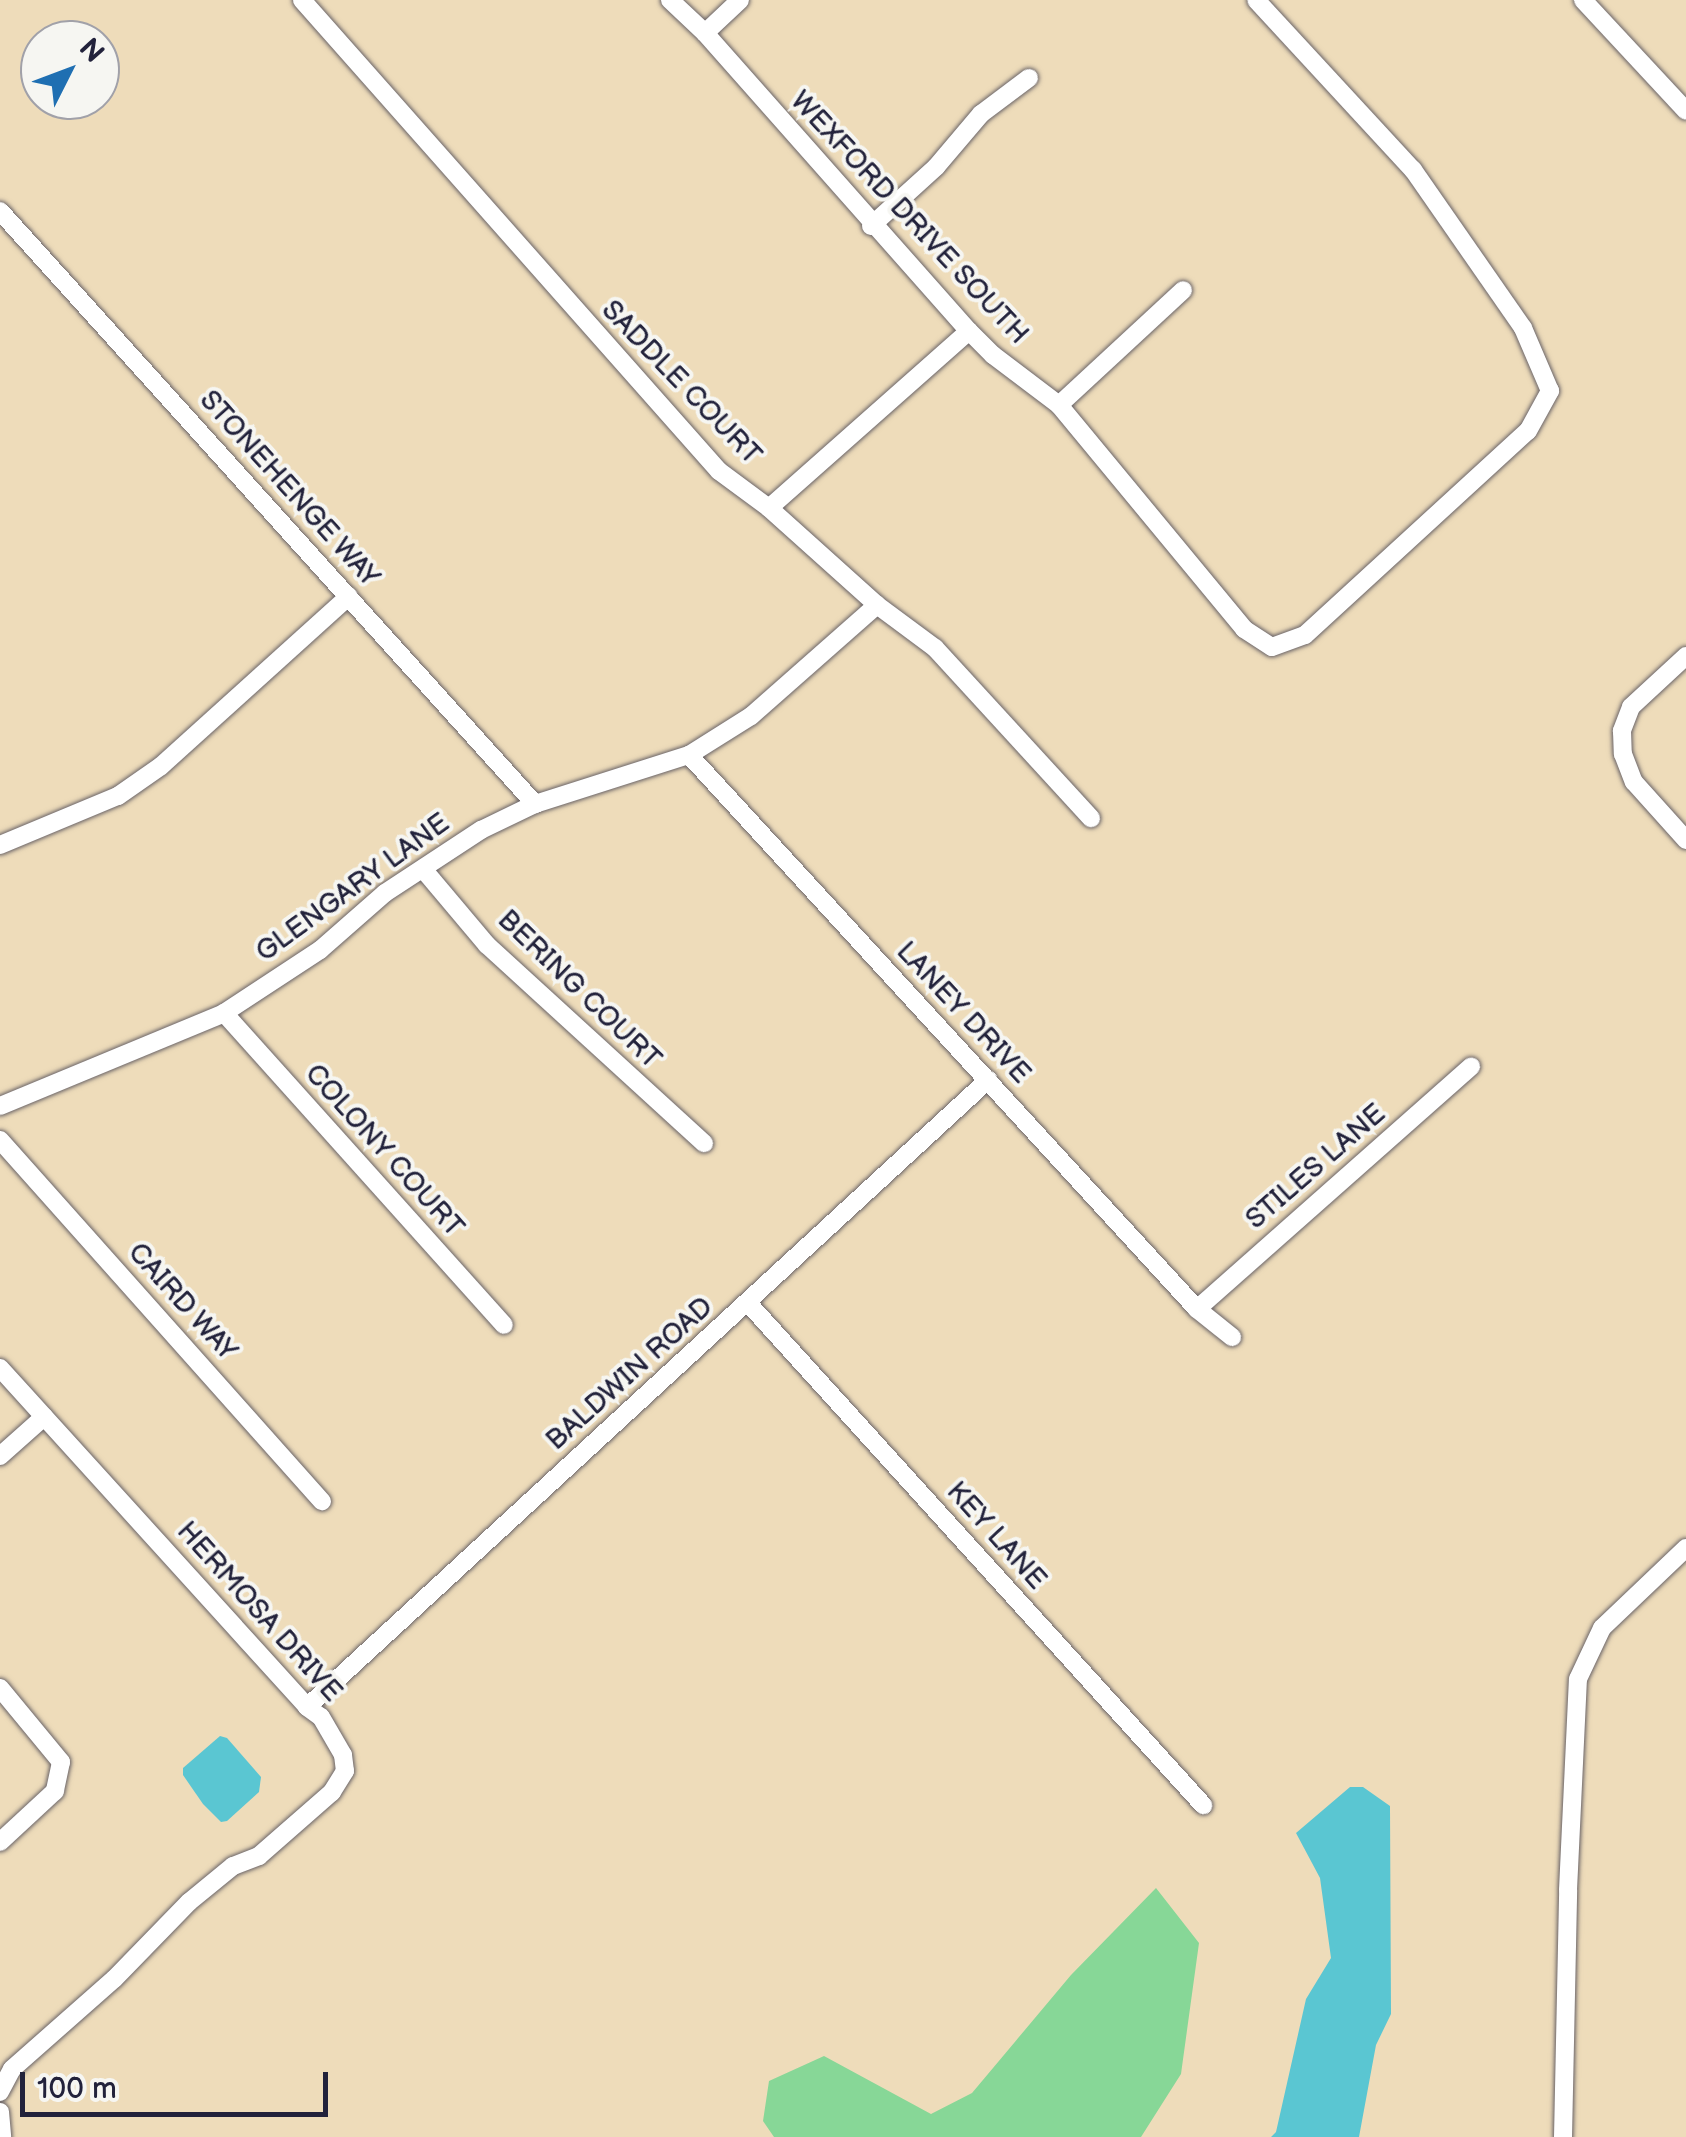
<!DOCTYPE html>
<html>
<head>
<meta charset="utf-8">
<style>
	body { margin:0 }
	#map { position:relative; width:1686px; height:2137px; overflow:hidden; background:#eedcba; font-family:"Balsamiq Sans",sans-serif }
	div>[style] { position:absolute }
	.green>* { inset:0; background:#87d797 }
	.water>* { inset:0; background:#5ac6d2 }
	.roads { filter:drop-shadow(0 0 2px #696367) drop-shadow(0 0 2px #696367) }
	.minor>* { height:18px; margin:-9px; padding:0 9px; transform-origin:9px; border-radius:9px; background:#fff }
	span { translate:-50% -50%; white-space:nowrap; text-align:center; line-height:1.15; -webkit-text-stroke:8px #f6f6f2; paint-order:stroke }
	.street-label { font-size:28px; color:#22223b }
	.north { position:absolute; left:20px; top:20px; width:100px; height:100px; box-sizing:border-box; background:#f6f6f2; border:2px solid #a1a1a9; border-radius:50%; rotate:48deg; font-size:28px; font-weight:700; line-height:40px; text-align:center; color:#22223b }
	.north::after { content:''; display:block; margin:auto; width:35px; height:45px; background:#1f6fb2; clip-path:polygon(50% 0,100% 100%,50% 72%,0 100%) }
	.scale { position:absolute; left:20px; top:2072px; width:308px; height:45px; box-sizing:border-box; border:5px solid #22223b; border-top:0; padding-left:12px; font-size:30px; line-height:35px; white-space:nowrap; color:#22223b; -webkit-text-stroke:8px #f6f6f2; paint-order:stroke }
</style>
</head>
<body>
<div id="map">
	<div class="green">
		<div style="clip-path:polygon(1156px 1888px,1199px 1943px,1181px 2074px,1141px 2137px,774px 2137px,763px 2121px,769px 2081px,824px 2056px,931px 2114px,972px 2093px,1071px 1975px)"></div>
	</div>
	<div class="water">
		<div style="clip-path:polygon(220px 1736px,227px 1738px,261px 1777px,259px 1792px,227px 1821px,221px 1822px,203px 1804px,183px 1775px,183px 1768px)"></div>
		<div style="clip-path:polygon(1350px 1787px,1363px 1787px,1390px 1806px,1391px 2014px,1376px 2045px,1359px 2137px,1271px 2137px,1276px 2132px,1306px 1999px,1331px 1958px,1320px 1878px,1296px 1833px)"></div>
	</div>
	<div class="roads">
		<div class="minor">
			<div style="left:302px;top:0;width:629px;rotate:48.48deg"></div>
			<div style="left:719px;top:471px;width:62px;rotate:36.5deg"></div>
			<div style="left:769px;top:508px;width:145px;rotate:41.9deg"></div>
			<div style="left:877px;top:605px;width:72px;rotate:36.6deg"></div>
			<div style="left:935px;top:648px;width:231px;rotate:47.5deg"></div>
			<div style="left:670px;top:0;width:48px;rotate:43.3deg"></div>
			<div style="left:705px;top:33px;width:398px;rotate:48.5deg"></div>
			<div style="left:969px;top:331px;width:34px;rotate:45deg"></div>
			<div style="left:993px;top:355px;width:83px;rotate:37.1deg"></div>
			<div style="left:1059px;top:405px;width:291px;rotate:50.4deg"></div>
			<div style="left:1244px;top:629px;width:33px;rotate:33deg"></div>
			<div style="left:1272px;top:647px;width:35px;rotate:-20deg"></div>
			<div style="left:1305px;top:635px;width:302px;rotate:-42.5deg"></div>
			<div style="left:1528px;top:431px;width:46px;rotate:-61.2deg"></div>
			<div style="left:1550px;top:391px;width:69px;rotate:-113.2deg"></div>
			<div style="left:1523px;top:328px;width:193px;rotate:-124.8deg"></div>
			<div style="left:1413px;top:170px;width:231px;rotate:-132.7deg"></div>
			<div style="left:1583px;top:0;width:151px;rotate:47.1deg"></div>
			<div style="left:705px;top:33px;width:48px;rotate:-43.3deg"></div>
			<div style="left:0;top:211px;width:799px;rotate:47.94deg"></div>
			<div style="left:871px;top:226px;width:88px;rotate:-42.2deg"></div>
			<div style="left:936px;top:167px;width:70px;rotate:-49.7deg"></div>
			<div style="left:981px;top:114px;width:60px;rotate:-36.9deg"></div>
			<div style="left:1059px;top:405px;width:169px;rotate:-42.8deg"></div>
			<div style="left:769px;top:508px;width:267px;rotate:-41.5deg"></div>
			<div style="left:1686px;top:656px;width:75px;rotate:137.2deg"></div>
			<div style="left:1631px;top:707px;width:26px;rotate:111deg"></div>
			<div style="left:1622px;top:731px;width:23px;rotate:88deg"></div>
			<div style="left:1623px;top:754px;width:30px;rotate:69deg"></div>
			<div style="left:1634px;top:782px;width:78px;rotate:48.1deg"></div>
			<div style="left:689px;top:755px;width:752px;rotate:47.48deg"></div>
			<div style="left:1197px;top:1309px;width:45px;rotate:38.7deg"></div>
			<div style="left:0;top:845px;width:128px;rotate:-22.6deg"></div>
			<div style="left:118px;top:796px;width:52px;rotate:-34.9deg"></div>
			<div style="left:161px;top:766px;width:253px;rotate:-42.1deg"></div>
			<div style="left:423px;top:869px;width:99px;rotate:49.9deg"></div>
			<div style="left:487px;top:945px;width:294px;rotate:42.4deg"></div>
			<div style="left:224px;top:1013px;width:419px;rotate:48.1deg"></div>
			<div style="left:0;top:1106px;width:243px;rotate:-22.5deg"></div>
			<div style="left:224px;top:1013px;width:115px;rotate:-33.3deg"></div>
			<div style="left:320px;top:950px;width:86px;rotate:-41.2deg"></div>
			<div style="left:385px;top:893px;width:115px;rotate:-33.3deg"></div>
			<div style="left:481px;top:830px;width:60px;rotate:-25.7deg"></div>
			<div style="left:535px;top:804px;width:162px;rotate:-17.7deg"></div>
			<div style="left:689px;top:755px;width:73px;rotate:-32.2deg"></div>
			<div style="left:751px;top:716px;width:168px;rotate:-41.4deg"></div>
			<div style="left:0;top:1140px;width:484px;rotate:48.3deg"></div>
			<div style="left:748px;top:1303px;width:678px;rotate:47.81deg"></div>
			<div style="left:1197px;top:1309px;width:366px;rotate:-41.5deg"></div>
			<div style="left:0;top:1368px;width:457px;rotate:47.8deg"></div>
			<div style="left:307px;top:1707px;width:17px;rotate:36deg"></div>
			<div style="left:321px;top:1717px;width:44px;rotate:59.9deg"></div>
			<div style="left:343px;top:1755px;width:16px;rotate:83deg"></div>
			<div style="left:345px;top:1771px;width:25px;rotate:122deg"></div>
			<div style="left:332px;top:1792px;width:97px;rotate:138.8deg"></div>
			<div style="left:259px;top:1856px;width:28px;rotate:159deg"></div>
			<div style="left:233px;top:1866px;width:57px;rotate:140.7deg"></div>
			<div style="left:189px;top:1902px;width:107px;rotate:134.2deg"></div>
			<div style="left:114px;top:1979px;width:136px;rotate:138.6deg"></div>
			<div style="left:12px;top:2069px;width:26px;rotate:118deg"></div>
			<div style="left:0;top:1456px;width:59px;rotate:-41.6deg"></div>
			<div style="left:0;top:1688px;width:96px;rotate:50.5deg"></div>
			<div style="left:61px;top:1762px;width:30px;rotate:102deg"></div>
			<div style="left:55px;top:1791px;width:75px;rotate:137.2deg"></div>
			<div style="left:307px;top:1707px;width:926px;rotate:-42.64deg"></div>
			<div style="left:0;top:2112px;width:25px;rotate:85deg"></div>
			<div style="left:1563px;top:2137px;width:247px;rotate:-88.8deg"></div>
			<div style="left:1568px;top:1890px;width:211px;rotate:-87.3deg"></div>
			<div style="left:1578px;top:1679px;width:56px;rotate:-64.8deg"></div>
			<div style="left:1602px;top:1628px;width:116px;rotate:-43.6deg"></div>
		</div>
	</div>
	<div class="street-label">
		<span style="left:909px;top:218px;rotate:47deg">WEXFORD DRIVE SOUTH</span>
		<span style="left:681px;top:383px;rotate:46deg">SADDLE COURT</span>
		<span style="left:289px;top:489px;rotate:48deg">STONEHENGE WAY</span>
		<span style="left:353px;top:888px;rotate:-36deg">GLENGARY LANE</span>
		<span style="left:579px;top:990px;rotate:44deg">BERING COURT</span>
		<span style="left:963px;top:1013px;rotate:47deg">LANEY DRIVE</span>
		<span style="left:384px;top:1151px;rotate:48deg">COLONY COURT</span>
		<span style="left:1316px;top:1167px;rotate:-41deg">STILES LANE</span>
		<span style="left:182px;top:1302px;rotate:48deg">CAIRD WAY</span>
		<span style="left:630px;top:1374px;rotate:-42deg">BALDWIN ROAD</span>
		<span style="left:996px;top:1536px;rotate:48deg">KEY LANE</span>
		<span style="left:259px;top:1612px;rotate:48deg">HERMOSA DRIVE</span>
	</div>
	<div class="north">N</div>
	<div class="scale">100 m</div>
</div>
</body>
</html>
